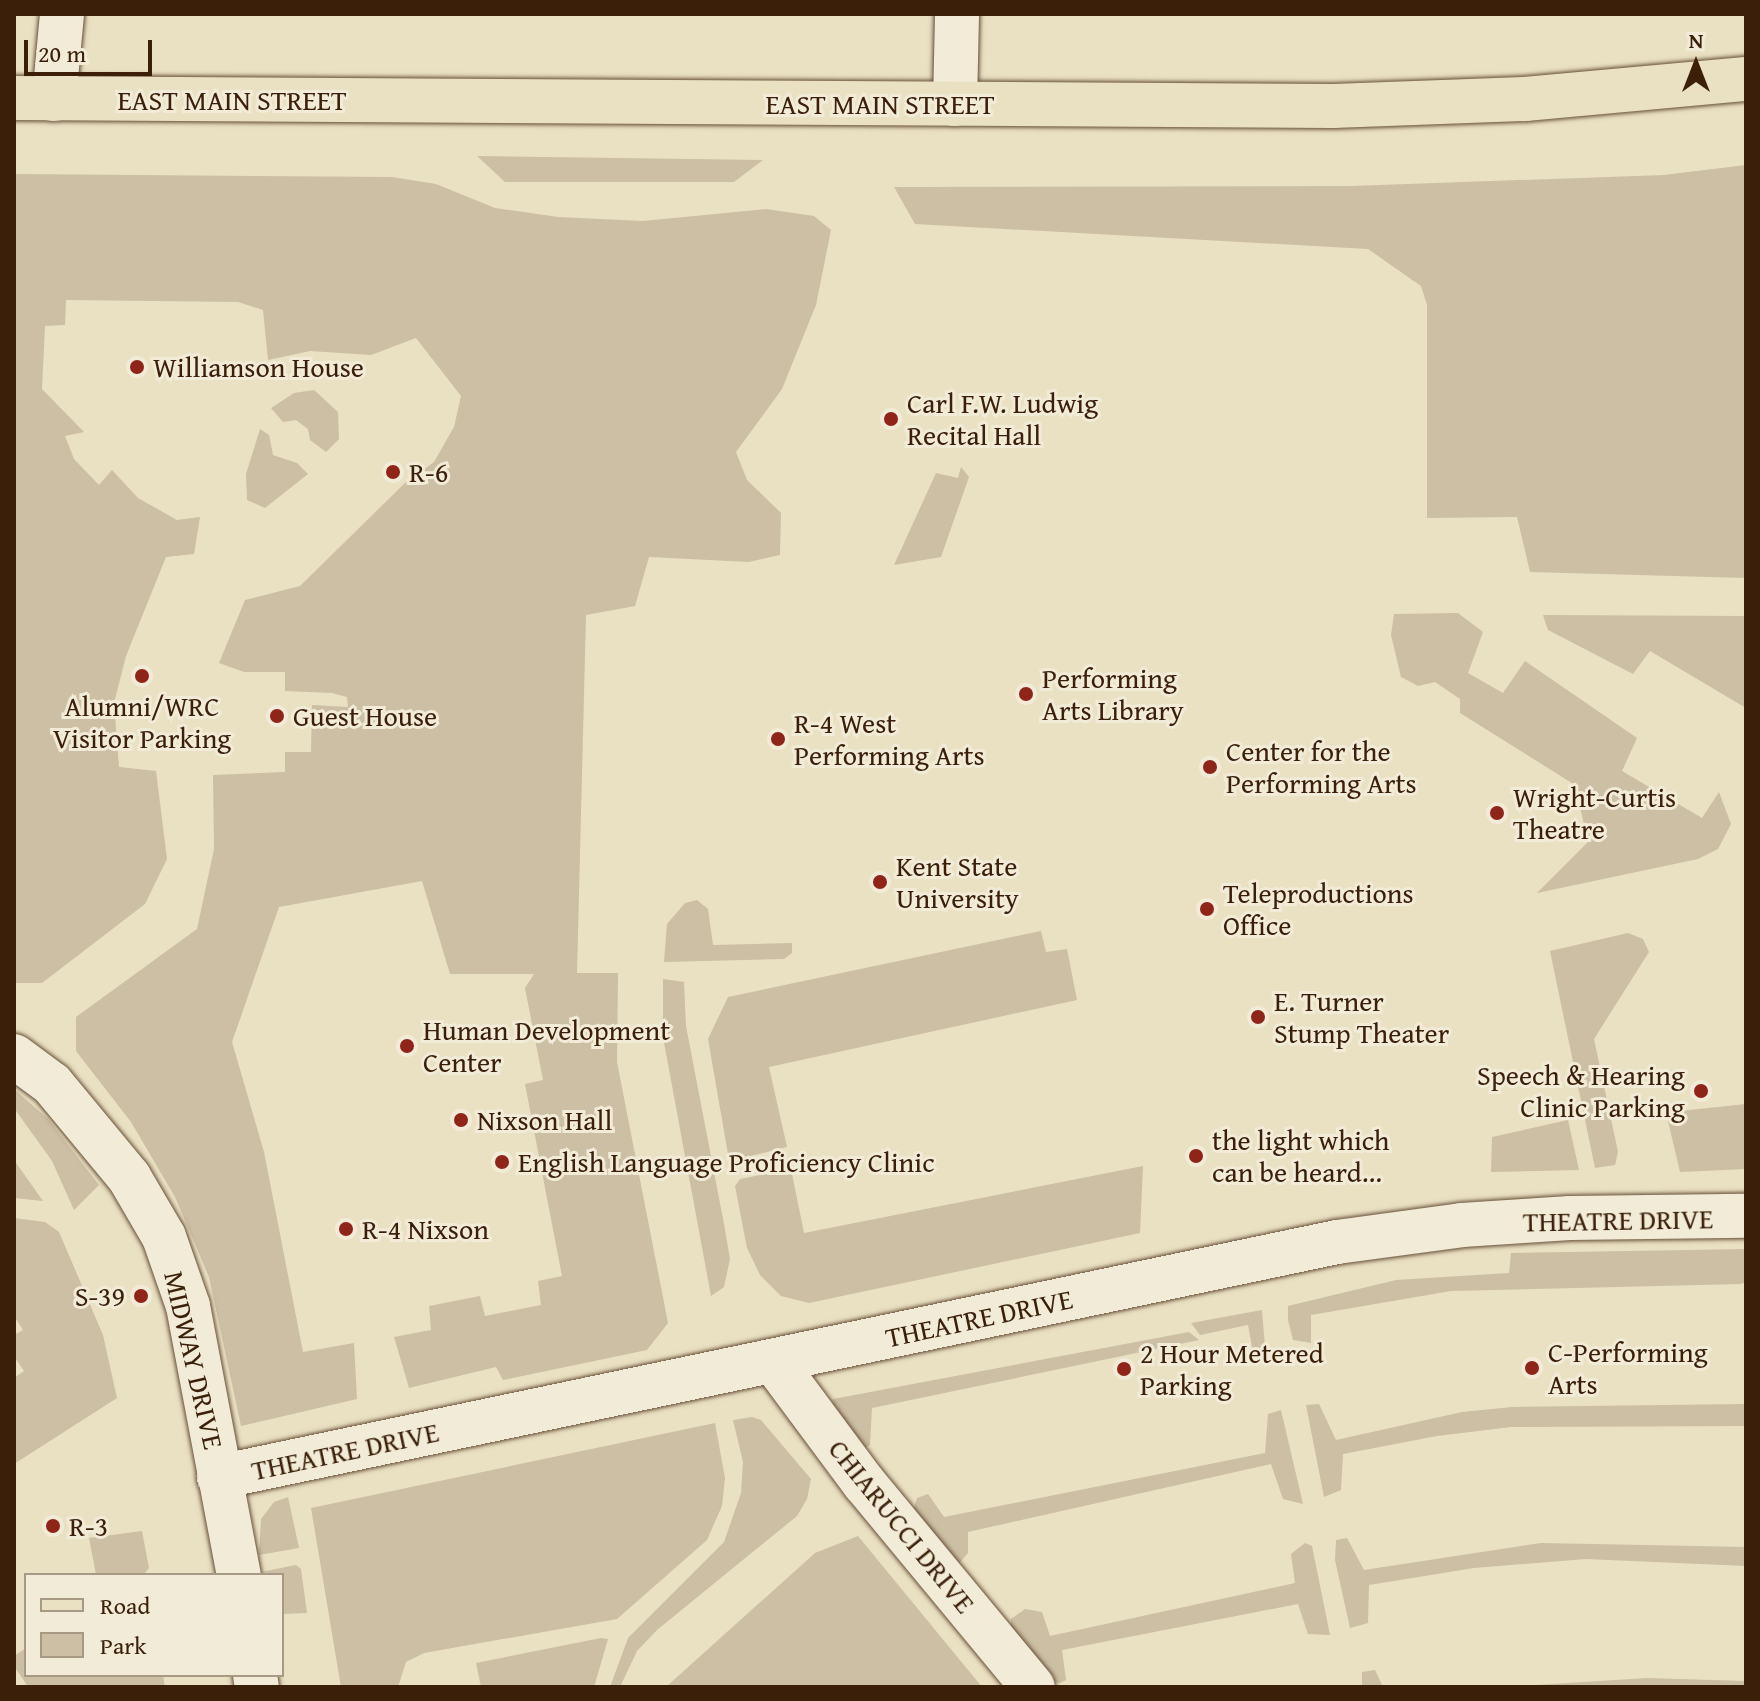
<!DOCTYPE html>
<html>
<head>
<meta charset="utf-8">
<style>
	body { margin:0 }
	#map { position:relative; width:1760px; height:1701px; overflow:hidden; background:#eae0c2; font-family:"Gentium Book Plus",serif }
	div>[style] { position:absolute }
	.green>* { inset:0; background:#ccbfa3 }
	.roads { filter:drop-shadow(0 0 2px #674f37) drop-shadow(0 0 2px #674f37) }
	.street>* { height:44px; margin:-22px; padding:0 22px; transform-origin:22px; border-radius:22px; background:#f1ebd7 }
	.primary>* { height:44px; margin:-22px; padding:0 22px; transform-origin:22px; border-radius:22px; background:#eae0c2 }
	.dots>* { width:22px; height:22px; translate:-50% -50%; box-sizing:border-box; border:4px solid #f1ebd7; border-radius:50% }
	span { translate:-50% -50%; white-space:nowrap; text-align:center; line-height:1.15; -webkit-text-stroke:6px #f1ebd7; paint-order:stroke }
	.street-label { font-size:28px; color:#3b1f09 }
	.poi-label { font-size:28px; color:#3b1f09 }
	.left { translate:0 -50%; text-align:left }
	.right { translate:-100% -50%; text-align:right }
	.frame { position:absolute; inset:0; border:16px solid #3b1f09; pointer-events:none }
	.legend { position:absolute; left:24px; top:1573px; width:260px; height:104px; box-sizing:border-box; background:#f1ebd7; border:2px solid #a89985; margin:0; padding:10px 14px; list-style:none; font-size:24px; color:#3b1f09 }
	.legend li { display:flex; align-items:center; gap:16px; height:40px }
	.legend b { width:40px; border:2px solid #a89985 }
	.north { position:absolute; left:1656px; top:24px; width:80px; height:80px; -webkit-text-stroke:6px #f1ebd7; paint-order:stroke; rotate:0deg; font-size:22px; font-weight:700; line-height:32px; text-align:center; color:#3b1f09 }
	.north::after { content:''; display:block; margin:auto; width:28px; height:36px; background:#3b1f09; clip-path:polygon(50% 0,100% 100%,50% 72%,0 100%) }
	.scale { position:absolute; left:24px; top:40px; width:128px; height:36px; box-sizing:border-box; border:4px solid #3b1f09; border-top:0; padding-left:10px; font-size:24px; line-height:28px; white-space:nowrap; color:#3b1f09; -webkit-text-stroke:6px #f1ebd7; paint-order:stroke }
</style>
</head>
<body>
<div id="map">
	<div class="green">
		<div style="clip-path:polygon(477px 156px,763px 160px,734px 182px,505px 182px)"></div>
		<div style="clip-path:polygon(1746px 165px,1746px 578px,1530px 572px,1517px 517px,1427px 518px,1427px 305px,1421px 286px,1368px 249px,915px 224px,894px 187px,1352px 186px,1664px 175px)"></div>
		<div style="clip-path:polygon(14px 174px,392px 177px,436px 184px,495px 208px,558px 217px,643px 221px,766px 209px,814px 216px,831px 230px,816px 305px,782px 389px,736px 452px,747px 480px,781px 513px,780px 555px,749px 562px,649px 557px,635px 606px,586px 615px,577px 973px,618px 973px,617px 1062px,668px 1323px,647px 1350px,503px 1380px,496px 1367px,409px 1388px,394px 1337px,431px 1330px,429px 1306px,480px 1296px,485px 1316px,541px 1305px,538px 1281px,562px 1276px,525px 1084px,543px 1080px,525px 988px,534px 974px,450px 974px,422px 881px,279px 907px,232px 1042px,264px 1152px,303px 1352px,354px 1343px,357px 1399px,241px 1426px,209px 1277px,175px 1197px,131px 1122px,76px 1051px,76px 1017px,197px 929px,214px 849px,213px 775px,285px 772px,285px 752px,311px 752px,312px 705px,348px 707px,347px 697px,332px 693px,285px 691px,285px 672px,244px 672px,219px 663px,245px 600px,300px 586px,405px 483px,434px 462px,454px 427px,461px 396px,416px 338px,371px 355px,310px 351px,268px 360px,263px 310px,238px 302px,66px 300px,65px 325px,45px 326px,42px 389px,84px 432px,65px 436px,74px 459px,99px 485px,112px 470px,138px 498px,177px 520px,200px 517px,194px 554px,166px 557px,126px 656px,114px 703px,119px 767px,156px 771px,167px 859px,145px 904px,42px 983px,14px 983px)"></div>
		<div style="clip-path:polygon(314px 390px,338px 412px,339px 439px,326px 452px,310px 440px,308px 429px,296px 420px,283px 422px,271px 408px,294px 393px)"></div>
		<div style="clip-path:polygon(260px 429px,269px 435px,273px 455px,297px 463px,308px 474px,265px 508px,247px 500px,246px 474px)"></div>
		<div style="clip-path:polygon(961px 467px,969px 477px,941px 557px,894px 565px,936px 473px,958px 478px)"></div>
		<div style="clip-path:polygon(1458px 613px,1483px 632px,1468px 673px,1503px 693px,1525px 661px,1637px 738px,1622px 771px,1702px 818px,1719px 792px,1731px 824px,1718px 849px,1698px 859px,1537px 893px,1588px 842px,1575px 785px,1460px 713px,1460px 699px,1435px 682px,1418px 686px,1401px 677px,1391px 635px,1394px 614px)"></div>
		<div style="clip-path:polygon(1543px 615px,1746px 616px,1746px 708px,1650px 651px,1633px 674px,1548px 630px)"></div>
		<div style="clip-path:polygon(697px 900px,708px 909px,713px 945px,792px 943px,792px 953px,784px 959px,664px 962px,667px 924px,685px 903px)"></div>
		<div style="clip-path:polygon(1041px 931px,1046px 952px,1067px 949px,1077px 1000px,769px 1067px,787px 1147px,734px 1160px,728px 1154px,708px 1039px,728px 997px)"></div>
		<div style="clip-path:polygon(1628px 933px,1643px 939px,1649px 952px,1594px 1039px,1618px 1152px,1615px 1165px,1595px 1168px,1550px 951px)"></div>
		<div style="clip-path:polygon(663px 979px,684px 982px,686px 1026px,724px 1224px,730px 1259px,724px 1287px,711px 1296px,663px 1037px)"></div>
		<div style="clip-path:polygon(14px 1089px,48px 1119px,99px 1185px,74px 1210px,52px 1161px,14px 1108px)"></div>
		<div style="clip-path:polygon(1746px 1104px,1746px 1169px,1680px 1172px,1668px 1121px,1680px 1111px)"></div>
		<div style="clip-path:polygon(1568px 1120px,1579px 1170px,1491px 1172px,1492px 1137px)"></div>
		<div style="clip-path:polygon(14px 1160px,43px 1201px,14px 1198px)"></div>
		<div style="clip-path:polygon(1143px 1166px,1140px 1233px,809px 1303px,781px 1296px,760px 1275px,747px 1248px,735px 1186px,740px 1179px,791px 1169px,804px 1233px)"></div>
		<div style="clip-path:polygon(14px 1218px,45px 1222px,59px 1232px,103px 1335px,117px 1398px,14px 1464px,14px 1378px,24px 1371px,14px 1356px,14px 1335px,23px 1330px,14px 1316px)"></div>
		<div style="clip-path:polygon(1746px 1249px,1746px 1282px,1741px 1284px,1451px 1291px,1311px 1315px,1311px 1343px,1293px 1340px,1288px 1320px,1288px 1306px,1396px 1280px,1509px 1273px,1511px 1253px)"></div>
		<div style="clip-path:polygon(1262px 1310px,1265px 1347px,1253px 1352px,1248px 1325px,1200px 1335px,1191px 1323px)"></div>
		<div style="clip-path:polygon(1189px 1332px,1199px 1340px,872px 1408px,870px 1445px,862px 1450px,831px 1410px,833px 1399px)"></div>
		<div style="clip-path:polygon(1319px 1404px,1336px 1440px,1462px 1412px,1512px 1407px,1746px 1404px,1746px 1426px,1511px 1427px,1437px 1436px,1343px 1454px,1341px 1490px,1324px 1497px,1306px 1405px)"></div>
		<div style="clip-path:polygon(1281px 1410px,1303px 1504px,1283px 1499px,1271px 1464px,968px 1532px,968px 1553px,956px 1567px,910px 1521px,917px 1498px,928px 1494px,944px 1517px,1265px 1453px,1268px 1414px)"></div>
		<div style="clip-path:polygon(752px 1417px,761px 1420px,811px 1479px,807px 1499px,797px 1516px,657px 1630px,637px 1651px,620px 1687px,610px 1687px,628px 1638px,724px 1542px,741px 1493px,743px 1462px,733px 1420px)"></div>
		<div style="clip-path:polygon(715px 1423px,725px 1478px,722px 1506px,707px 1540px,617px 1619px,424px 1653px,406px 1662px,398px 1687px,341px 1687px,311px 1508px)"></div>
		<div style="clip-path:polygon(288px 1497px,299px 1548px,259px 1555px,261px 1519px,274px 1502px)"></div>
		<div style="clip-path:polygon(142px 1531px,149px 1568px,144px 1574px,96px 1575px,89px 1538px)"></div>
		<div style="clip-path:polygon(858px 1536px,982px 1687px,666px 1687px,815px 1553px)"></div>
		<div style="clip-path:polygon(1347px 1538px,1364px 1570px,1541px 1543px,1746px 1547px,1746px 1566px,1586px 1559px,1474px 1568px,1369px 1585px,1368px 1623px,1350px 1628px,1335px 1560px,1336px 1540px)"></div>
		<div style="clip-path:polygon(1305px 1543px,1312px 1546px,1330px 1635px,1308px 1634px,1298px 1604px,1062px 1650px,1066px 1680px,1060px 1683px,1037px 1678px,1011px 1632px,1011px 1619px,1025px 1609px,1042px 1612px,1050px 1636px,1295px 1583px,1291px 1554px)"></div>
		<div style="clip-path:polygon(296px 1565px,301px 1569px,307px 1613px,282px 1614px,282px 1575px,261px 1572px)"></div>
		<div style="clip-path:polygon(601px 1638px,608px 1639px,594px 1687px,481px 1687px,476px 1663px)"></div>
		<div style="clip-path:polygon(26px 1648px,26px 1675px,163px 1675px,165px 1687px,28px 1687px,14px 1666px,14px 1656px)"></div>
		<div style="clip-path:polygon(1375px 1670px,1383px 1687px,1362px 1687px,1362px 1672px)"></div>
		<div style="clip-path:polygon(1647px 1678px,1746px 1681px,1746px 1687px,1505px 1687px)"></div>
	</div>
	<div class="roads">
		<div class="street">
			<div style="left:54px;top:99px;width:85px;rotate:-84.6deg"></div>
			<div style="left:955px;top:104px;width:90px;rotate:-88.7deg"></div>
			<div style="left:14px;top:1056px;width:47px;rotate:36.4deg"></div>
			<div style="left:52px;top:1084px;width:121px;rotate:50.4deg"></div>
			<div style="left:129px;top:1177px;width:69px;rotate:59.7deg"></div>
			<div style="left:164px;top:1237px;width:73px;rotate:70.8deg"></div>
			<div style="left:188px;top:1306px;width:274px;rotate:79.3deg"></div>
			<div style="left:774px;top:1362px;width:151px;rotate:53.4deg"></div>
			<div style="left:864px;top:1483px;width:265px;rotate:50.4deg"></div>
			<div style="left:219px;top:1477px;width:1142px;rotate:-11.87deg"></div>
			<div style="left:1337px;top:1242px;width:126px;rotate:-7.7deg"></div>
			<div style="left:1462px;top:1225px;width:108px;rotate:-3.7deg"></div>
			<div style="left:1570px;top:1218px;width:176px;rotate:-0.7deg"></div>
			<div style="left:255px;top:1675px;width:12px;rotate:81deg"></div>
		</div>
		<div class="primary">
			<div style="left:14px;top:98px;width:1319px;rotate:0.35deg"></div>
			<div style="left:1333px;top:106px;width:192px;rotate:-2.1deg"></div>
			<div style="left:1525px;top:99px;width:222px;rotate:-5.2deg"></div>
		</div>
	</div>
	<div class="dots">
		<div style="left:137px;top:367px;background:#8f2418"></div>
		<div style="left:891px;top:419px;background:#8f2418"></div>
		<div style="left:393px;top:472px;background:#8f2418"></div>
		<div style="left:142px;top:676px;background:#8f2418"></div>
		<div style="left:1026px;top:694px;background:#8f2418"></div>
		<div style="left:277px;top:716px;background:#8f2418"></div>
		<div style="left:778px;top:739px;background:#8f2418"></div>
		<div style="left:1210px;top:767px;background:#8f2418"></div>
		<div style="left:1497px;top:813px;background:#8f2418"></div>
		<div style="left:880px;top:882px;background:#8f2418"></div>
		<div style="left:1207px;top:909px;background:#8f2418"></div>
		<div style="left:1258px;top:1017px;background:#8f2418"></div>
		<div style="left:407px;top:1046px;background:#8f2418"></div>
		<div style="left:1701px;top:1091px;background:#8f2418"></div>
		<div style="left:461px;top:1120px;background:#8f2418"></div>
		<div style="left:1196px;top:1156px;background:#8f2418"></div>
		<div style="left:502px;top:1162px;background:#8f2418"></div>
		<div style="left:346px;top:1229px;background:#8f2418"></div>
		<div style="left:141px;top:1296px;background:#8f2418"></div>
		<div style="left:1532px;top:1368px;background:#8f2418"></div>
		<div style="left:1124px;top:1369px;background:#8f2418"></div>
		<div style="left:53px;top:1526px;background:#8f2418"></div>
	</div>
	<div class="street-label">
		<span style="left:232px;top:100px">EAST MAIN STREET</span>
		<span style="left:880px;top:104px">EAST MAIN STREET</span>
		<span style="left:1618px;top:1220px;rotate:-1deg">THEATRE DRIVE</span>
		<span style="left:979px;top:1318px;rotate:-12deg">THEATRE DRIVE</span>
		<span style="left:194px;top:1360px;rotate:77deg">MIDWAY DRIVE</span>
		<span style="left:345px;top:1451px;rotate:-12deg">THEATRE DRIVE</span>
		<span style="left:902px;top:1526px;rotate:51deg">CHIARUCCI DRIVE</span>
	</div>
	<div class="poi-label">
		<span class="left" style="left:153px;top:367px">Williamson House</span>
		<span class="left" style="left:907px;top:419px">Carl F.W. Ludwig<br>Recital Hall</span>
		<span class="left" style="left:409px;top:472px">R-6</span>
		<span class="left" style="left:1042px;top:694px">Performing<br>Arts Library</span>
		<span style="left:142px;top:722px">Alumni/WRC<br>Visitor Parking</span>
		<span class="left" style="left:293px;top:716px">Guest House</span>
		<span class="left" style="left:794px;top:739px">R-4 West<br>Performing Arts</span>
		<span class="left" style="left:1226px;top:767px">Center for the<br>Performing Arts</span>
		<span class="left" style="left:1513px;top:813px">Wright-Curtis<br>Theatre</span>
		<span class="left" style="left:896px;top:882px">Kent State<br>University</span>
		<span class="left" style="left:1223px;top:909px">Teleproductions<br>Office</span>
		<span class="left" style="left:1274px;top:1017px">E. Turner<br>Stump Theater</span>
		<span class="left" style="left:423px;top:1046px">Human Development<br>Center</span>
		<span class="right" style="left:1685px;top:1091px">Speech &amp; Hearing<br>Clinic Parking</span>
		<span class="left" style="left:477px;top:1120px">Nixson Hall</span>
		<span class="left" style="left:1212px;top:1156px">the light which<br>can be heard...</span>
		<span class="left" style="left:518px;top:1162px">English Language Proficiency Clinic</span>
		<span class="left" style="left:362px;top:1229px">R-4 Nixson</span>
		<span class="right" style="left:125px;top:1296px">S-39</span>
		<span class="left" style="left:1548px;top:1368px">C-Performing<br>Arts</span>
		<span class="left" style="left:1140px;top:1369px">2 Hour Metered<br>Parking</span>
		<span class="left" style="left:69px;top:1526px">R-3</span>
	</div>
	<div class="frame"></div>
	<ul class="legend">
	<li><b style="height:10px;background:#eae0c2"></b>Road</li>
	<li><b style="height:22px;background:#ccbfa3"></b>Park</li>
	</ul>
	<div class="north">N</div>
	<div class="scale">20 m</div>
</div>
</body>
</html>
